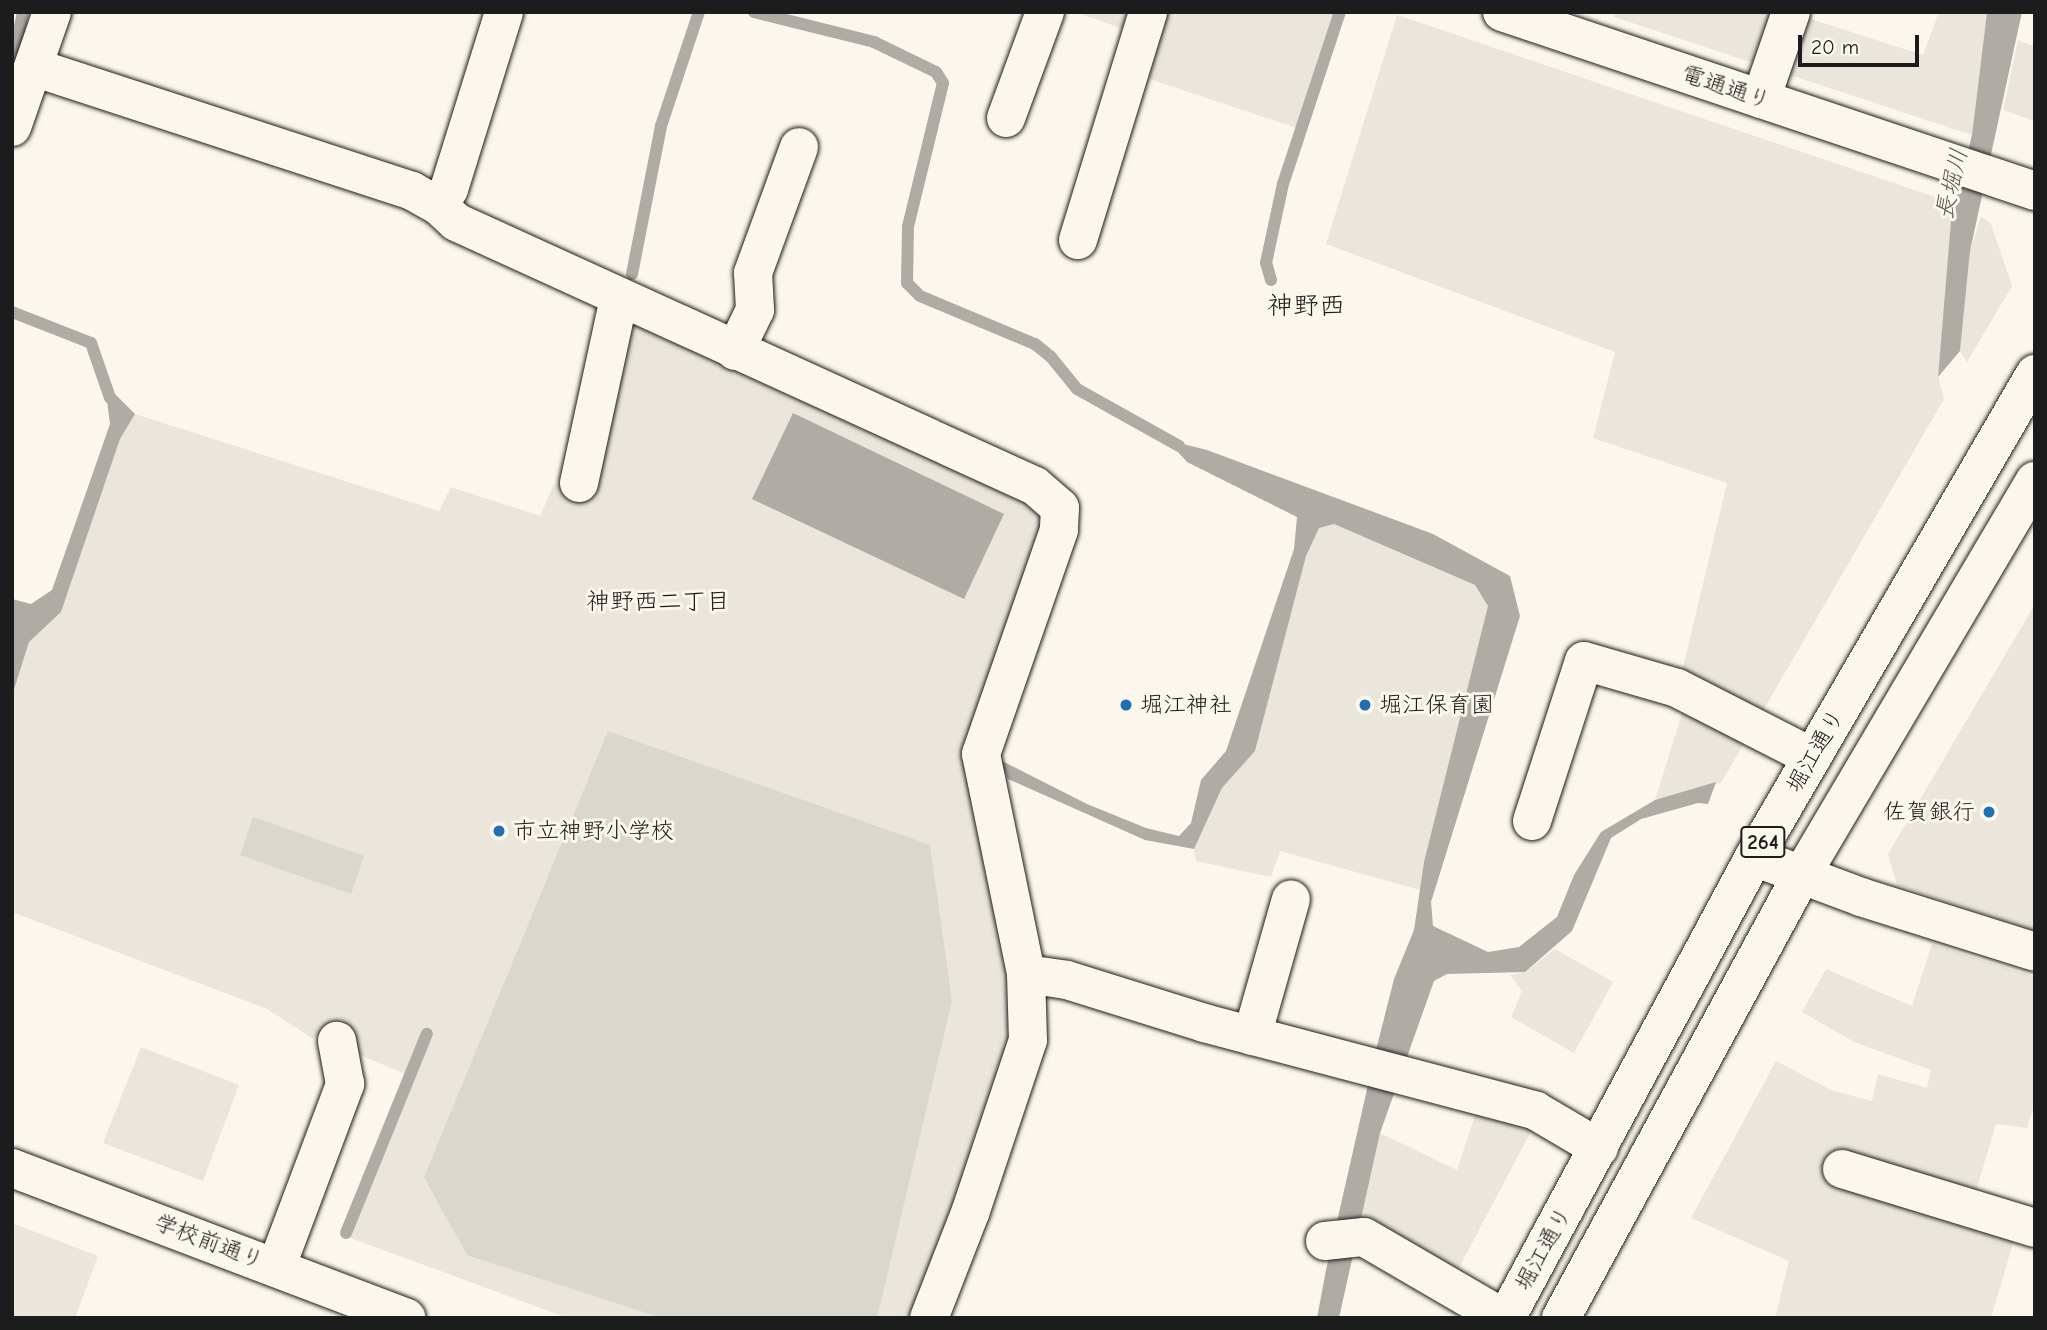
<!DOCTYPE html>
<html>
<head>
<meta charset="utf-8">
<style>
	body { margin:0 }
	#map { position:relative; width:2047px; height:1330px; overflow:hidden; background:#fbf7ec; font-family:"Comic Neue","Klee One",sans-serif }
	div>[style] { position:absolute }
	.built>* { inset:0; background:#eae6dc }
	.green>* { inset:0; background:#dad7ce }
	.water>* { inset:0; background:#afaca5 }
	.stream>* { height:12px; margin:-6px; padding:0 6px; transform-origin:6px; border-radius:6px; background:#afaca5 }
	.roads { filter:drop-shadow(0 0 2px #1c1c1c) drop-shadow(0 0 2px #1c1c1c) }
	.minor>* { height:38px; margin:-19px; padding:0 19px; transform-origin:19px; border-radius:19px; background:#fbf7ec }
	.tertiary>* { height:38px; margin:-19px; padding:0 19px; transform-origin:19px; border-radius:19px; background:#fbf7ec }
	.secondary>* { height:38px; margin:-19px; padding:0 19px; transform-origin:19px; border-radius:19px; background:#fbf7ec }
	.trunk>* { height:38px; margin:-19px; padding:0 19px; transform-origin:19px; border-radius:19px; background:#fbf7ec }
	.dots>* { width:19px; height:19px; translate:-50% -50%; box-sizing:border-box; border:4px solid #fbf7ec; border-radius:50% }
	span { translate:-50% -50%; white-space:nowrap; text-align:center; line-height:1.15; -webkit-text-stroke:6px #fbf7ec; paint-order:stroke }
	.shield-label span { padding:2px 5px; background:#fbf7ec; border:2px solid; border-radius:5px; -webkit-text-stroke-width:0 }
	.shield-label { font-size:21px; color:#1c1c1c; font-weight:700 }
	.street-label { font-size:23px; color:#1c1c1c }
	.poi-label { font-size:23px; color:#1c1c1c }
	.left { translate:0 -50%; text-align:left }
	.right { translate:-100% -50%; text-align:right }
	.water-label { font-size:24px; color:#575653; font-style:italic }
	.neighbourhood-label { font-size:24px; color:#1c1c1c }
	.quarter-label { font-size:26px; color:#1c1c1c }
	.frame { position:absolute; inset:0; border:14px solid #1c1c1c; pointer-events:none }
	.scale { position:absolute; left:1798px; top:35px; width:121px; height:32px; box-sizing:border-box; border:4px solid #1c1c1c; border-top:0; padding-left:9px; font-size:21px; line-height:24px; white-space:nowrap; color:#1c1c1c; -webkit-text-stroke:5px #fbf7ec; paint-order:stroke }
</style>
</head>
<body>
<div id="map">
	<div class="built">
		<div style="clip-path:polygon(1075px 12px,1346px 12px,1306px 131px,1123px 70px,1135px 33px)"></div>
		<div style="clip-path:polygon(1615px 12px,1789px 12px,1923px 55px,1939px 12px,1987px 12px,1972px 135px,1614px 17px)"></div>
		<div style="clip-path:polygon(1397px 15px,1956px 204px,1938px 376px,1944px 399px,1721px 783px,1655px 800px,1685px 704px,1681px 676px,1727px 483px,1593px 438px,1615px 352px,1326px 244px)"></div>
		<div style="clip-path:polygon(2018px 40px,2035px 47px,2035px 121px,2003px 110px)"></div>
		<div style="clip-path:polygon(1981px 216px,1991px 224px,2012px 286px,1967px 362px,1960px 351px,1970px 251px)"></div>
		<div style="clip-path:polygon(637px 317px,984px 476px,1047px 516px,973px 750px,1014px 1031px,913px 1318px,568px 1318px,348px 1237px,412px 1077px,351px 1051px,339px 1028px,312px 1038px,267px 1009px,12px 912px,12px 696px,29px 642px,61px 612px,120px 439px,135px 414px,439px 511px,451px 487px,540px 516px,554px 484px,588px 489px,623px 329px)"></div>
		<div style="clip-path:polygon(1334px 524px,1475px 585px,1489px 606px,1420px 890px,1280px 851px,1271px 877px,1196px 861px,1194px 849px,1222px 788px,1255px 751px,1306px 555px,1319px 527px)"></div>
		<div style="clip-path:polygon(2035px 604px,2035px 931px,1897px 885px,1888px 854px)"></div>
		<div style="clip-path:polygon(1932px 944px,2035px 977px,2035px 1103px,2027px 1128px,1996px 1124px,1968px 1218px,2016px 1233px,1991px 1318px,1775px 1318px,1789px 1261px,1691px 1218px,1776px 1061px,1831px 1090px,1872px 1101px,1878px 1074px,1927px 1088px,1931px 1070px,1854px 1042px,1802px 1012px,1826px 969px,1912px 1006px)"></div>
		<div style="clip-path:polygon(1555px 949px,1613px 982px,1574px 1053px,1511px 1017px,1522px 991px,1510px 975px,1525px 972px)"></div>
		<div style="clip-path:polygon(141px 1047px,239px 1085px,203px 1181px,103px 1143px)"></div>
		<div style="clip-path:polygon(1480px 1100px,1537px 1120px,1452px 1281px,1359px 1228px,1380px 1133px,1457px 1170px)"></div>
		<div style="clip-path:polygon(12px 1223px,98px 1256px,75px 1318px,12px 1318px)"></div>
	</div>
	<div class="green">
		<div style="clip-path:polygon(608px 731px,930px 845px,952px 1001px,877px 1318px,662px 1318px,467px 1255px,424px 1177px)"></div>
		<div style="clip-path:polygon(253px 817px,364px 856px,351px 894px,240px 855px)"></div>
	</div>
	<div class="water">
		<div style="clip-path:polygon(1987px 12px,2022px 12px,1970px 251px,1960px 351px,1938px 377px,1951px 221px,1972px 135px)"></div>
		<div style="clip-path:polygon(105px 384px,135px 414px,120px 439px,61px 612px,29px 642px,12px 696px,12px 599px,31px 604px,52px 590px,110px 424px)"></div>
		<div style="clip-path:polygon(793px 413px,1004px 514px,964px 599px,752px 499px)"></div>
		<div style="clip-path:polygon(1167px 440px,1207px 450px,1433px 534px,1510px 576px,1520px 616px,1431px 902px,1433px 926px,1488px 952px,1519px 947px,1557px 917px,1574px 875px,1601px 832px,1655px 800px,1716px 782px,1708px 804px,1698px 803px,1641px 819px,1611px 838px,1572px 931px,1525px 972px,1447px 974px,1434px 981px,1380px 1133px,1339px 1318px,1317px 1318px,1326px 1270px,1375px 1054px,1394px 979px,1414px 930px,1424px 862px,1488px 606px,1475px 585px,1334px 524px,1319px 528px,1306px 556px,1255px 751px,1222px 788px,1194px 849px,1145px 840px,1008px 779px,1000px 760px,1087px 804px,1146px 828px,1179px 836px,1191px 823px,1201px 780px,1226px 751px,1294px 549px,1297px 517px,1187px 462px)"></div>
	</div>
	<div class="stream">
		<div style="left:754px;top:12px;width:124px;rotate:14deg"></div>
		<div style="left:874px;top:42px;width:69px;rotate:25.8deg"></div>
		<div style="left:936px;top:72px;width:13px;rotate:58deg"></div>
		<div style="left:943px;top:83px;width:148px;rotate:103.7deg"></div>
		<div style="left:908px;top:227px;width:56px;rotate:91deg"></div>
		<div style="left:907px;top:283px;width:18px;rotate:45deg"></div>
		<div style="left:920px;top:296px;width:125px;rotate:22.7deg"></div>
		<div style="left:1035px;top:344px;width:21px;rotate:39deg"></div>
		<div style="left:1051px;top:357px;width:41px;rotate:50.9deg"></div>
		<div style="left:1077px;top:389px;width:117px;rotate:29.2deg"></div>
		<div style="left:12px;top:63px;width:52px;rotate:-77.8deg"></div>
		<div style="left:632px;top:274px;width:151px;rotate:-78.9deg"></div>
		<div style="left:661px;top:126px;width:120px;rotate:-71.6deg"></div>
		<div style="left:1271px;top:280px;width:18px;rotate:-106deg"></div>
		<div style="left:1266px;top:263px;width:81px;rotate:-77.9deg"></div>
		<div style="left:1283px;top:184px;width:181px;rotate:-71.7deg"></div>
		<div style="left:12px;top:312px;width:85px;rotate:21.4deg"></div>
		<div style="left:91px;top:343px;width:58px;rotate:70.9deg"></div>
		<div style="left:346px;top:1233px;width:215px;rotate:-67.9deg"></div>
	</div>
	<div class="roads">
		<div class="minor">
			<div style="left:36px;top:68px;width:396px;rotate:18.1deg"></div>
			<div style="left:412px;top:191px;width:31px;rotate:29deg"></div>
			<div style="left:439px;top:206px;width:23px;rotate:43deg"></div>
			<div style="left:456px;top:222px;width:636px;rotate:24.51deg"></div>
			<div style="left:1035px;top:486px;width:33px;rotate:41deg"></div>
			<div style="left:1060px;top:508px;width:22px;rotate:93deg"></div>
			<div style="left:1059px;top:530px;width:237px;rotate:109.2deg"></div>
			<div style="left:981px;top:754px;width:225px;rotate:78.4deg"></div>
			<div style="left:1026px;top:974px;width:66px;rotate:88.3deg"></div>
			<div style="left:1028px;top:1040px;width:182px;rotate:108.5deg"></div>
			<div style="left:970px;top:1213px;width:113px;rotate:111.3deg"></div>
			<div style="left:1761px;top:99px;width:92px;rotate:-71deg"></div>
			<div style="left:1006px;top:118px;width:113px;rotate:-69.8deg"></div>
			<div style="left:12px;top:127px;width:122px;rotate:-70.8deg"></div>
			<div style="left:439px;top:206px;width:20px;rotate:-60deg"></div>
			<div style="left:449px;top:189px;width:185px;rotate:-72.7deg"></div>
			<div style="left:1078px;top:240px;width:239px;rotate:-72.9deg"></div>
			<div style="left:735px;top:351px;width:46px;rotate:-64deg"></div>
			<div style="left:755px;top:310px;width:37px;rotate:-93deg"></div>
			<div style="left:753px;top:273px;width:134px;rotate:-69.9deg"></div>
			<div style="left:579px;top:483px;width:189px;rotate:-77.8deg"></div>
			<div style="left:1532px;top:821px;width:168px;rotate:-72deg"></div>
			<div style="left:1584px;top:661px;width:97px;rotate:16.2deg"></div>
			<div style="left:1677px;top:688px;width:152px;rotate:27.1deg"></div>
			<div style="left:1026px;top:974px;width:41px;rotate:8.3deg"></div>
			<div style="left:1067px;top:980px;width:144px;rotate:17.4deg"></div>
			<div style="left:1204px;top:1023px;width:343px;rotate:14.8deg"></div>
			<div style="left:1536px;top:1111px;width:73px;rotate:30.4deg"></div>
			<div style="left:1252px;top:1036px;width:142px;rotate:-74.1deg"></div>
			<div style="left:1842px;top:1169px;width:202px;rotate:17deg"></div>
			<div style="left:1325px;top:1241px;width:39px;rotate:-6deg"></div>
			<div style="left:1364px;top:1237px;width:161px;rotate:30.2deg"></div>
			<div style="left:276px;top:1268px;width:197px;rotate:-69.4deg"></div>
			<div style="left:345px;top:1084px;width:44px;rotate:-100.5deg"></div>
		</div>
		<div class="tertiary">
			<div style="left:1502px;top:12px;width:562px;rotate:18.56deg"></div>
			<div style="left:1754px;top:857px;width:114px;rotate:20.5deg"></div>
			<div style="left:1861px;top:897px;width:182px;rotate:17.5deg"></div>
		</div>
		<div class="secondary">
			<div style="left:12px;top:1168px;width:422px;rotate:20.8deg"></div>
		</div>
		<div class="trunk">
			<div style="left:1506px;top:1318px;width:523px;rotate:-61.72deg"></div>
			<div style="left:1754px;top:857px;width:559px;rotate:-59.81deg"></div>
			<div style="left:1561px;top:1318px;width:503px;rotate:-61.5deg"></div>
			<div style="left:1801px;top:876px;width:459px;rotate:-59.4deg"></div>
		</div>
	</div>
	<div class="dots">
		<div style="left:1126px;top:705px;background:#1f6fb2"></div>
		<div style="left:1365px;top:705px;background:#1f6fb2"></div>
		<div style="left:1989px;top:812px;background:#1f6fb2"></div>
		<div style="left:499px;top:831px;background:#1f6fb2"></div>
	</div>
	<div class="shield-label">
		<span style="left:1763px;top:842px">264</span>
	</div>
	<div class="street-label">
		<span style="left:1726px;top:88px;rotate:18deg">電通通り</span>
		<span style="left:1816px;top:751px;rotate:-60deg">堀江通り</span>
		<span style="left:209px;top:1242px;rotate:21deg">学校前通り</span>
		<span style="left:1544px;top:1249px;rotate:-61deg">堀江通り</span>
	</div>
	<div class="poi-label">
		<span class="left" style="left:1140px;top:705px">堀江神社</span>
		<span class="left" style="left:1379px;top:705px">堀江保育園</span>
		<span class="right" style="left:1975px;top:812px">佐賀銀行</span>
		<span class="left" style="left:513px;top:831px">市立神野小学校</span>
	</div>
	<div class="water-label">
		<span style="left:1952px;top:184px;rotate:-77deg">長堀川</span>
	</div>
	<div class="neighbourhood-label">
		<span style="left:658px;top:602px">神野西二丁目</span>
	</div>
	<div class="quarter-label">
		<span style="left:1306px;top:307px">神野西</span>
	</div>
	<div class="frame"></div>
	<div class="scale">20 m</div>
</div>
</body>
</html>
